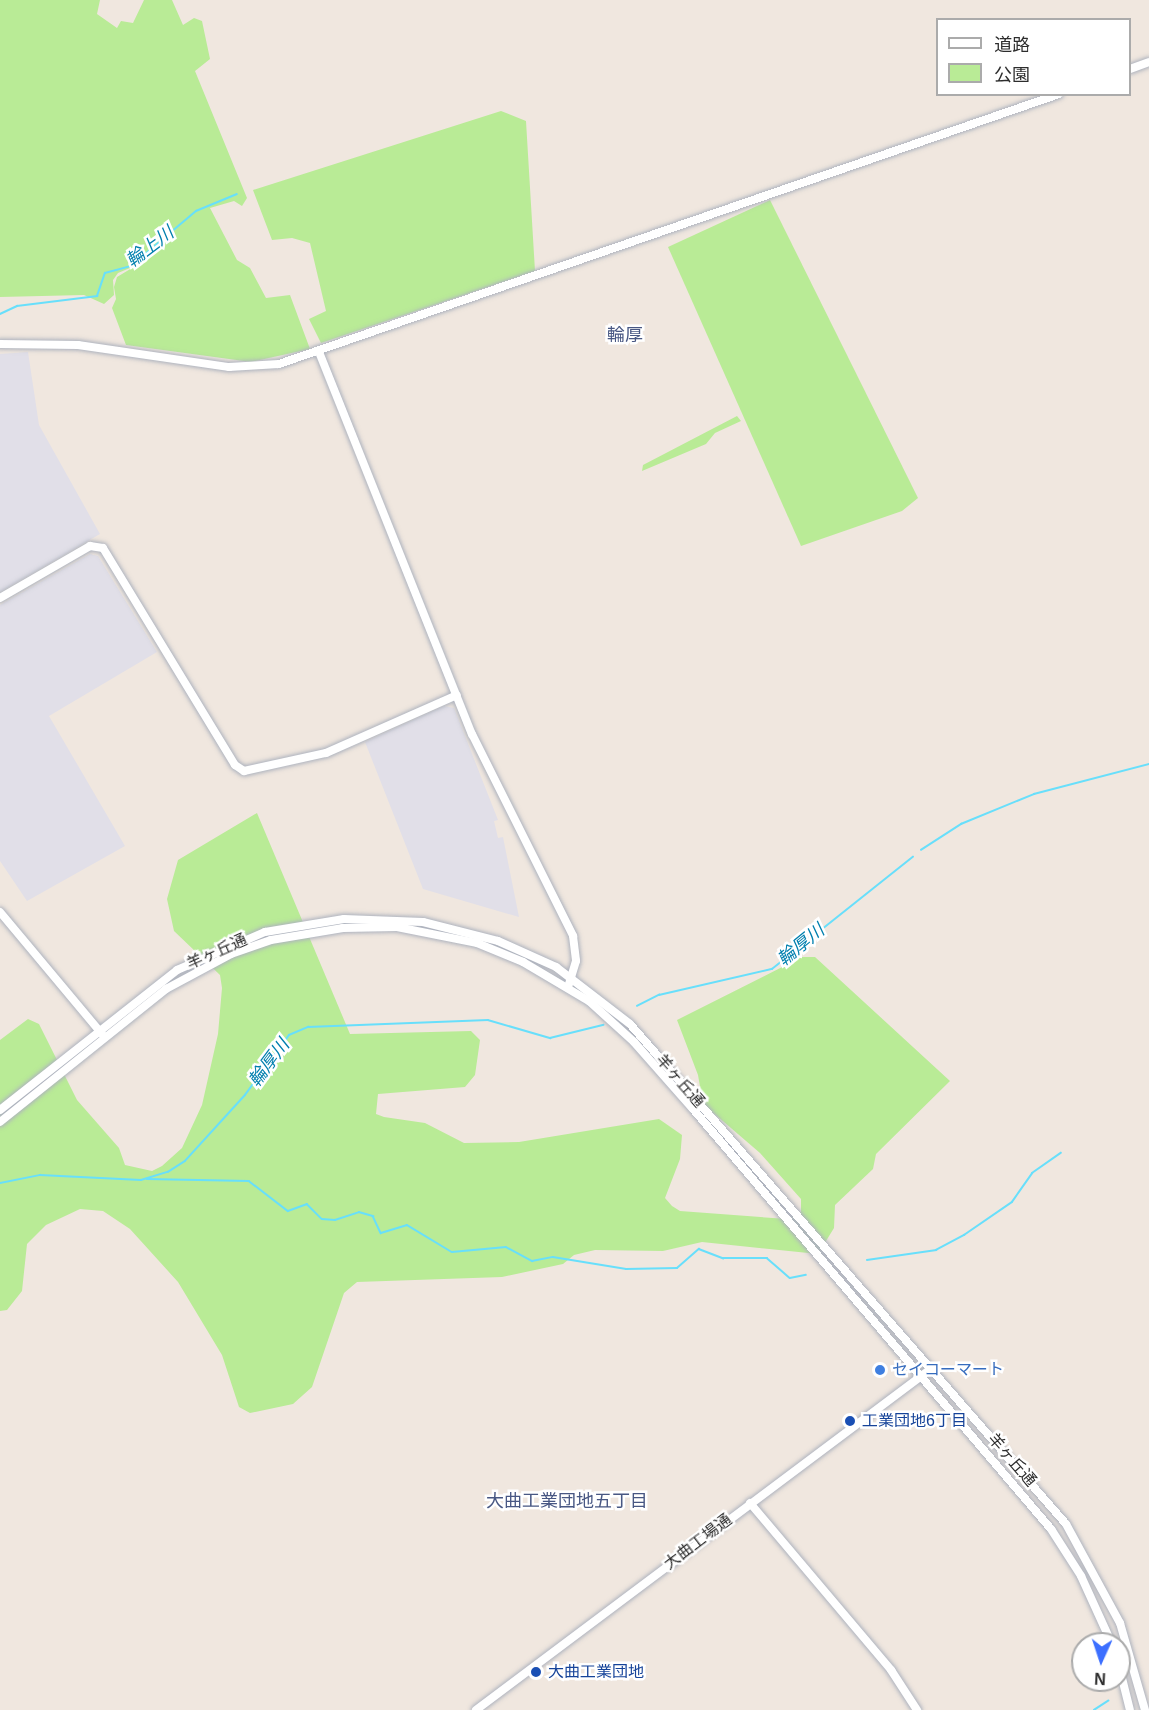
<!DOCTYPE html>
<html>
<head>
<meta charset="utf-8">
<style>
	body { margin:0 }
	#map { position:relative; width:1149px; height:1710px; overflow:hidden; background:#f0e7df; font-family:Helvetica,"Noto Sans JP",sans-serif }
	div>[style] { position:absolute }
	.industrial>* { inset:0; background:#e1dfe8 }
	.green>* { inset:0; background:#b9eb96 }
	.stream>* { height:1.5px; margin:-0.75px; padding:0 0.75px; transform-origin:0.75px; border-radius:0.75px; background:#68dffb }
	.roads { filter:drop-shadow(0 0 2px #aeb3be) drop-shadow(0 0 2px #aeb3be) }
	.tertiary>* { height:8px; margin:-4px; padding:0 4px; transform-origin:4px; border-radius:4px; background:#fff }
	.secondary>* { height:8px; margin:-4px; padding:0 4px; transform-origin:4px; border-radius:4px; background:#fff }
	.dots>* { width:16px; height:16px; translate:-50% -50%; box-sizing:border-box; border:3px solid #fff; border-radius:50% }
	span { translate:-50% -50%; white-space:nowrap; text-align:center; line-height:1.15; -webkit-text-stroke:5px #fff; paint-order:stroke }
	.street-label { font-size:16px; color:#2d2d2d }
	.shop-label { font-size:16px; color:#366cbe }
	.left { translate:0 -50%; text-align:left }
	.transit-label { font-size:16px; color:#164399 }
	.water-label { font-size:18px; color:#007fae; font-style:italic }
	.neighbourhood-label { font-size:18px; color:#485783 }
	.legend { position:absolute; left:936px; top:18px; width:195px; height:78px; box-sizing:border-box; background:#fff; border:2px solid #ababab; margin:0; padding:8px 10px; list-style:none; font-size:18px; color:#2d2d2d }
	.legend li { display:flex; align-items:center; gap:12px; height:30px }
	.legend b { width:30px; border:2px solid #ababab }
	.north { position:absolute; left:1071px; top:1632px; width:60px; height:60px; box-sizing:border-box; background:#fff; border:2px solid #ababab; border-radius:50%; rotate:183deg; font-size:16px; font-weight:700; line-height:24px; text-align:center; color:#2d2d2d }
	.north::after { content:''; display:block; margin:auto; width:21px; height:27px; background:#3c6fff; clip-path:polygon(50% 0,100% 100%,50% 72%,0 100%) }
</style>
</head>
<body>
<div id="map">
	<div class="industrial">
		<div style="clip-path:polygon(28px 352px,39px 425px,100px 534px,0 592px,0 354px)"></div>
		<div style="clip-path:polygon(90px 554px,98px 556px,157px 652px,49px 716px,125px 846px,27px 901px,0 861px,0 605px)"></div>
		<div style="clip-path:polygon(444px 706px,454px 708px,498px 820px,494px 821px,498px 838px,503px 837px,519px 917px,423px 889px,365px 742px)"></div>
	</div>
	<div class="green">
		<div style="clip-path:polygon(0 0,100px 0,97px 14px,117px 28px,121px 21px,133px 23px,144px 0,172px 0,183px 25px,194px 18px,202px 21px,210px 59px,195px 71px,247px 198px,242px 206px,234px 201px,210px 208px,237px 260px,250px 268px,266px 298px,290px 295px,310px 349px,251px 362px,126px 345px,112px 308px,116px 299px,114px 287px,117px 277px,137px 265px,118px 273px,113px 280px,114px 295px,104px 304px,84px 295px,0 297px)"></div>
		<div style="clip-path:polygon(501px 111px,526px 121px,535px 271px,321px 343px,309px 319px,326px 311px,310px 243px,292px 238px,272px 240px,253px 190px)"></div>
		<div style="clip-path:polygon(770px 200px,918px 498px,902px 511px,801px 546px,668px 247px)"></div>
		<div style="clip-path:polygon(737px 416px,741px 421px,715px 433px,706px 444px,642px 471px,643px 465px)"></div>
		<div style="clip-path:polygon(257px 813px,350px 1034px,471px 1031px,480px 1040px,475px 1075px,465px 1087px,378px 1094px,376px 1114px,384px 1117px,425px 1123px,464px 1143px,519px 1142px,659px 1119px,682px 1135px,680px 1159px,665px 1198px,672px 1206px,680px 1211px,787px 1219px,801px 1212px,801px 1199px,760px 1153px,703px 1104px,698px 1075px,677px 1020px,802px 957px,815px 957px,950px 1081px,876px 1154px,873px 1169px,835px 1205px,834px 1228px,818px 1254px,702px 1242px,663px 1251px,595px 1250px,574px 1255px,563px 1264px,502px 1277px,357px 1282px,344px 1293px,312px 1387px,293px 1404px,250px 1413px,239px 1407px,222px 1355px,178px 1282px,130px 1229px,103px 1211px,80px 1209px,46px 1225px,27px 1244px,22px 1291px,7px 1310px,0 1311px,0 1040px,28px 1019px,39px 1024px,77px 1100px,119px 1148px,125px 1165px,152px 1171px,162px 1166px,182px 1148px,202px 1105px,218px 1034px,222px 988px,220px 975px,174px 931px,167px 899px,178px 860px)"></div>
	</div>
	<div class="stream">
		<div style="left:0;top:314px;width:19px;rotate:-25deg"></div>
		<div style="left:17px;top:306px;width:81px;rotate:-7.1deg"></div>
		<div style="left:97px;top:296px;width:24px;rotate:-71deg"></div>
		<div style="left:105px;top:273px;width:27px;rotate:-15deg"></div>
		<div style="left:131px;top:266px;width:85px;rotate:-40.2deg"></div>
		<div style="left:196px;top:211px;width:44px;rotate:-22.5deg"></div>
		<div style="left:921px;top:850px;width:48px;rotate:-33deg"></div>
		<div style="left:961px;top:824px;width:79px;rotate:-22.3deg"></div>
		<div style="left:1034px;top:794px;width:119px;rotate:-14.6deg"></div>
		<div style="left:637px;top:1006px;width:25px;rotate:-27deg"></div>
		<div style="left:659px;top:995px;width:116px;rotate:-13deg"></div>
		<div style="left:772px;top:969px;width:180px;rotate:-38.5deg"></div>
		<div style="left:147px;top:1179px;width:102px;rotate:1.1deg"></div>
		<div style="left:249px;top:1181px;width:49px;rotate:37.6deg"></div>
		<div style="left:288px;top:1211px;width:20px;rotate:-20deg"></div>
		<div style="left:307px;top:1204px;width:21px;rotate:45deg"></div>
		<div style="left:322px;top:1219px;width:13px;rotate:4deg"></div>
		<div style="left:335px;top:1220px;width:25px;rotate:-18deg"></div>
		<div style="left:359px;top:1212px;width:15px;rotate:16deg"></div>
		<div style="left:373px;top:1216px;width:19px;rotate:65deg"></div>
		<div style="left:381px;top:1233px;width:27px;rotate:-17deg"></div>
		<div style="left:407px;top:1225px;width:52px;rotate:31deg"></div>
		<div style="left:452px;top:1252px;width:54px;rotate:-5.3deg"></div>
		<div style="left:506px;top:1247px;width:30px;rotate:28deg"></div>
		<div style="left:532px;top:1261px;width:21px;rotate:-11deg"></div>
		<div style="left:553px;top:1257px;width:74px;rotate:9.3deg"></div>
		<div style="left:626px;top:1269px;width:51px;rotate:-1.1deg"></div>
		<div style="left:677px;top:1268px;width:29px;rotate:-41deg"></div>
		<div style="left:699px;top:1249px;width:26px;rotate:21deg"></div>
		<div style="left:723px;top:1258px;width:44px"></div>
		<div style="left:767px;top:1258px;width:30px;rotate:41deg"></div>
		<div style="left:790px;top:1278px;width:16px;rotate:-11deg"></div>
		<div style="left:0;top:1183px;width:41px;rotate:-11.3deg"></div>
		<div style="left:40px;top:1175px;width:101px;rotate:2.8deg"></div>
		<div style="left:141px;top:1180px;width:28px;rotate:-17deg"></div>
		<div style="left:168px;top:1172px;width:20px;rotate:-33deg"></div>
		<div style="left:185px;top:1161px;width:89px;rotate:-47.7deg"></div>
		<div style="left:245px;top:1095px;width:74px;rotate:-53.7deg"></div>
		<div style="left:289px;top:1035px;width:21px;rotate:-23deg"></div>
		<div style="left:308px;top:1027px;width:180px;rotate:-2.2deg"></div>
		<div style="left:488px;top:1020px;width:65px;rotate:16.2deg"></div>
		<div style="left:550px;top:1038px;width:55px;rotate:-13.8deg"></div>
		<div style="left:867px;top:1260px;width:70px;rotate:-8.2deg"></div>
		<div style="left:936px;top:1250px;width:32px;rotate:-28deg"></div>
		<div style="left:964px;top:1235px;width:58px;rotate:-34.5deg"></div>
		<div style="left:1012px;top:1202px;width:35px;rotate:-55deg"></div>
		<div style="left:1032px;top:1173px;width:35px;rotate:-35deg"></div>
		<div style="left:1094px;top:1710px;width:17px;rotate:-33deg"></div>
	</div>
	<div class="roads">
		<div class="tertiary">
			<div style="left:1130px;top:69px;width:20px;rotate:-20deg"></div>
			<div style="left:0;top:344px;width:78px;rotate:0.7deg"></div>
			<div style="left:78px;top:345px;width:153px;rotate:8.3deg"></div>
			<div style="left:229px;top:367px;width:50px;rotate:-3.4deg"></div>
			<div style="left:279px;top:364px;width:825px;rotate:-19.09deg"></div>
			<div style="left:319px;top:352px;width:412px;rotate:68.2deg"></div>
			<div style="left:472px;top:734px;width:226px;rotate:63.4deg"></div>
			<div style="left:573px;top:936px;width:25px;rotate:83deg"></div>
			<div style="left:576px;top:961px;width:27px;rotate:107deg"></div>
			<div style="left:0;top:598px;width:104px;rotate:-30deg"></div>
			<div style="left:90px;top:546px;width:13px;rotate:9deg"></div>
			<div style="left:103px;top:548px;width:254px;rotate:58.7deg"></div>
			<div style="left:235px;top:765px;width:11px;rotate:34deg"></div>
			<div style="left:244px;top:771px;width:84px;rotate:-12.4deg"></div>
			<div style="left:326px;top:753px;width:143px;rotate:-23.9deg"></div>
			<div style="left:0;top:912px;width:160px;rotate:50.1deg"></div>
			<div style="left:750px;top:1503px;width:219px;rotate:49.8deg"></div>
			<div style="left:891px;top:1670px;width:48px;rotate:57deg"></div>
			<div style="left:476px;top:1710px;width:570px;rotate:-36.87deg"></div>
		</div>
		<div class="secondary">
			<div style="left:0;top:1110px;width:226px;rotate:-38.3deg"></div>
			<div style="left:177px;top:970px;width:96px;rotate:-23.4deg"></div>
			<div style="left:265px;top:932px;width:80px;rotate:-9.3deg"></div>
			<div style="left:344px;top:919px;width:79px;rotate:2.2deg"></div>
			<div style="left:423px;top:922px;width:77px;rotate:14.2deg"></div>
			<div style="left:498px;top:941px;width:64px;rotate:24.1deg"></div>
			<div style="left:556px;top:967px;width:93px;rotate:37.6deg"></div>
			<div style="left:630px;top:1024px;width:663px;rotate:48.91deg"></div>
			<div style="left:1066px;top:1524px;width:113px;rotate:61.4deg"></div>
			<div style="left:1120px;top:1623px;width:91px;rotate:74deg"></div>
			<div style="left:0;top:1122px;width:213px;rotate:-38.7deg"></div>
			<div style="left:166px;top:989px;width:74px;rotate:-28.3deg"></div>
			<div style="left:231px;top:954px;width:42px;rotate:-19.3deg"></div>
			<div style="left:271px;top:940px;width:73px;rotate:-9.5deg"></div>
			<div style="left:343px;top:928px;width:54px;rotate:-1.1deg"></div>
			<div style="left:397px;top:927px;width:82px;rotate:11.3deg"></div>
			<div style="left:477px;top:943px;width:50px;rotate:22.4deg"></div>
			<div style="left:523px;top:962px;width:77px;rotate:30.6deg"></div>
			<div style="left:589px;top:1001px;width:61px;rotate:42.3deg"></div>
			<div style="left:634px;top:1042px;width:89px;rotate:48.6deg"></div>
			<div style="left:693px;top:1109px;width:552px;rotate:49.56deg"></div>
			<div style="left:1051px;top:1529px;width:56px;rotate:57.4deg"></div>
			<div style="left:1081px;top:1576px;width:75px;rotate:65.5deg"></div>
			<div style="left:1119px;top:1666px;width:45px;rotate:76deg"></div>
		</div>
	</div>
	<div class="dots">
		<div style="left:880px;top:1370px;background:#3f7fe0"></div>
		<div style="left:850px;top:1421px;background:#1a4fb4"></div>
		<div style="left:536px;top:1672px;background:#1a4fb4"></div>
	</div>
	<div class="street-label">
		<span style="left:217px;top:952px;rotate:-24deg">羊ヶ丘通</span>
		<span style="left:680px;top:1081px;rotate:49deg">羊ヶ丘通</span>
		<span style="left:1012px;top:1460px;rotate:49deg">羊ヶ丘通</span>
		<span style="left:698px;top:1542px;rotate:-37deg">大曲工場通</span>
	</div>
	<div class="shop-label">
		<span class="left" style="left:892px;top:1370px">セイコーマート</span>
	</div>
	<div class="transit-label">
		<span class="left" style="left:862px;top:1421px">工業団地6丁目</span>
		<span class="left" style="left:548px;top:1672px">大曲工業団地</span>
	</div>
	<div class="water-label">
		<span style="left:150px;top:247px;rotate:-37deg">輪上川</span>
		<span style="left:801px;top:945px;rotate:-39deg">輪厚川</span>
		<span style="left:269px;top:1063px;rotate:-53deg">輪厚川</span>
	</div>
	<div class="neighbourhood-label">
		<span style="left:625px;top:335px">輪厚</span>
		<span style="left:567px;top:1501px">大曲工業団地五丁目</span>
	</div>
	<ul class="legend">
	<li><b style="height:8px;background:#fff"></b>道路</li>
	<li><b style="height:16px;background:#b9eb96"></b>公園</li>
	</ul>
	<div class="north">N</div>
</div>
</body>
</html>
